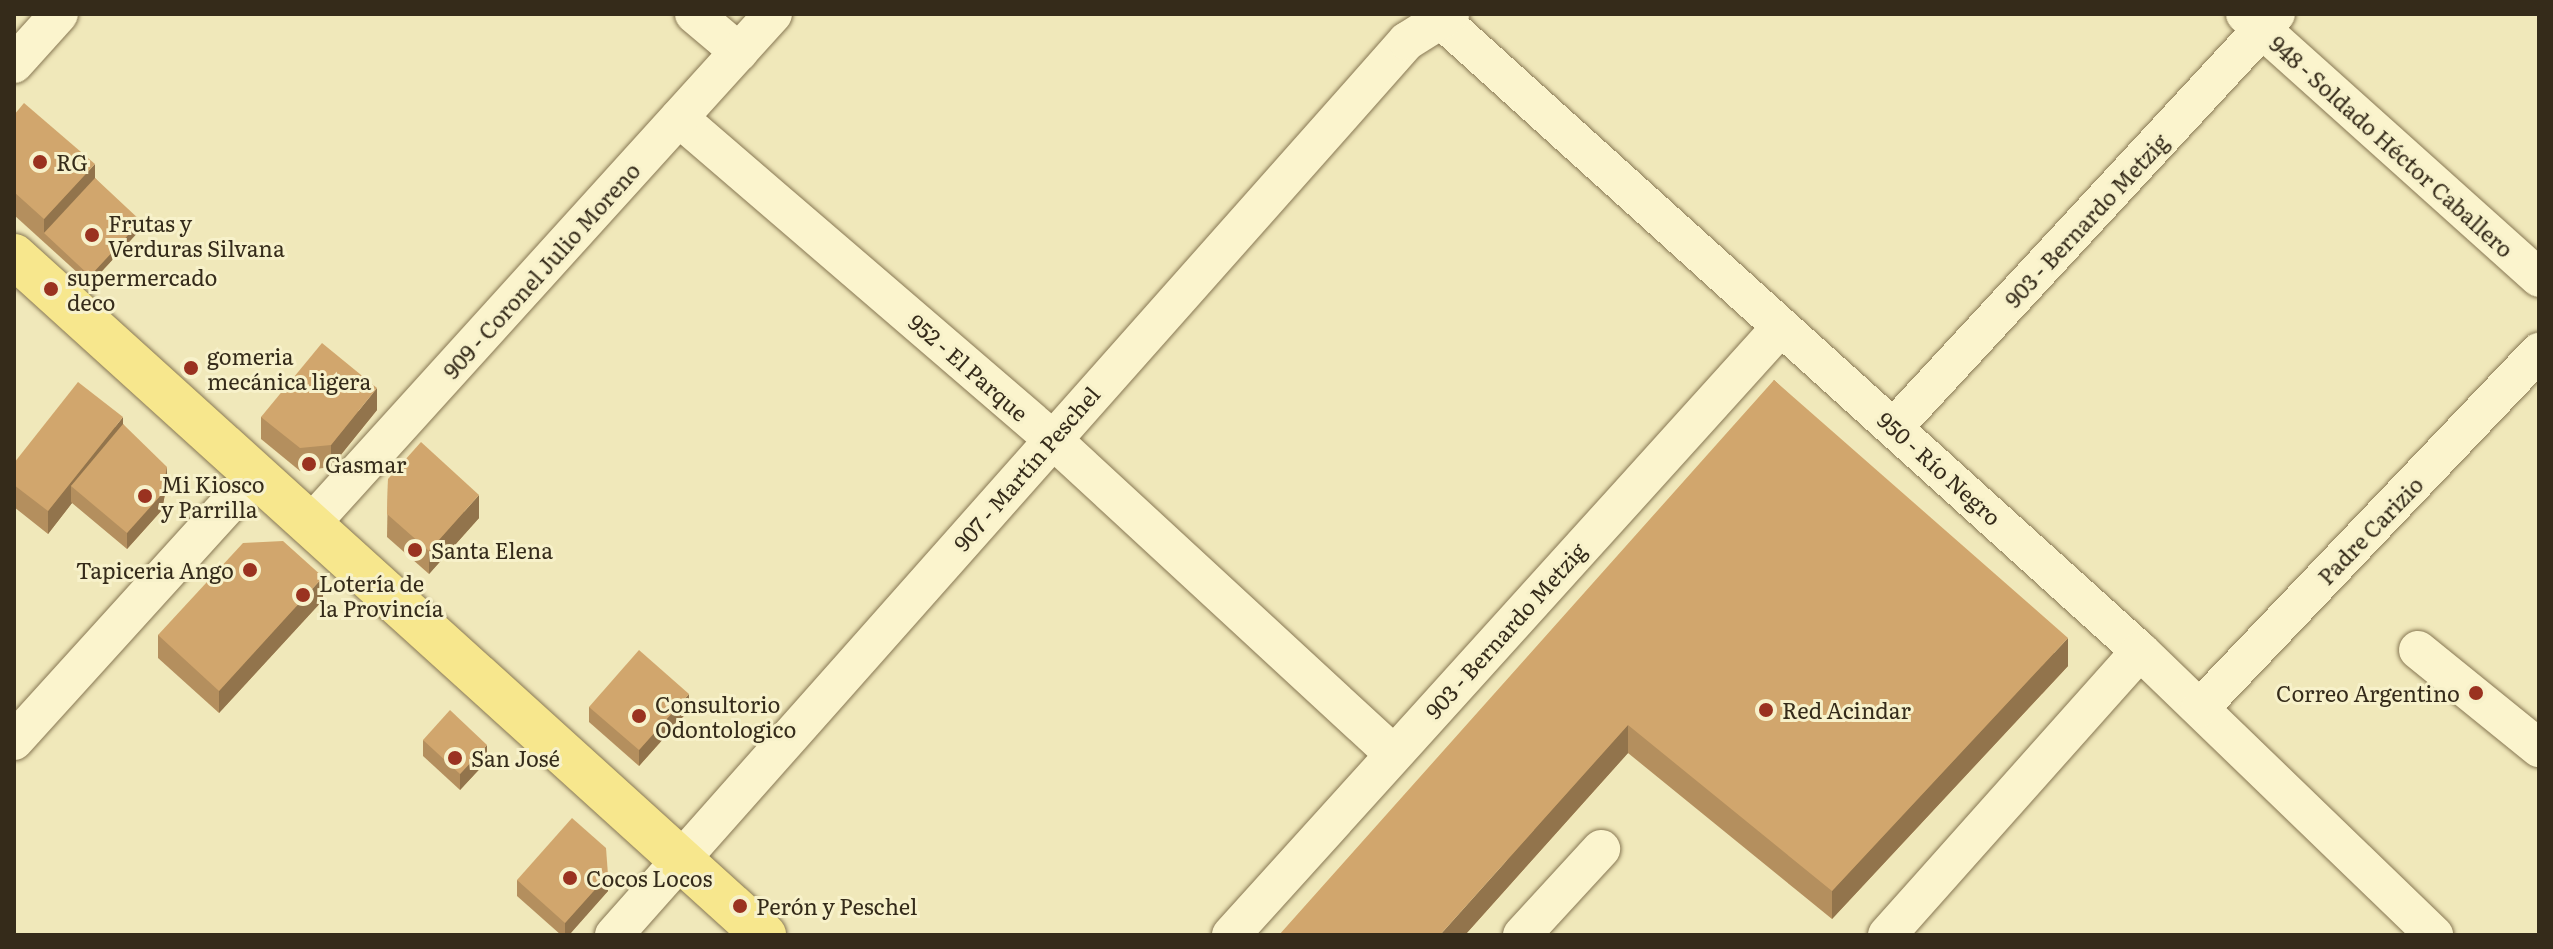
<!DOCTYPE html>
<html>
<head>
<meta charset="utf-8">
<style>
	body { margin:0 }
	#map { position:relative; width:2553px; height:949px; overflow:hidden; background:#f0e8ba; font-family:Literata,serif }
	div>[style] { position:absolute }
	.roads { filter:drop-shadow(0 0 2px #877753) drop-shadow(0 0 2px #877753) }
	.minor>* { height:38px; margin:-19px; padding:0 19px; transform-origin:19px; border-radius:19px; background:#fbf4cd }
	.major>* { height:44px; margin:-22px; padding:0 22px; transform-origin:22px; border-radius:22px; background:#f7e78d }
	.wall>* { inset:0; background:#b48f5e }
	.shaded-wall>* { inset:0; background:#92744c }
	.building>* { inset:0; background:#d1a66d }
	.dots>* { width:22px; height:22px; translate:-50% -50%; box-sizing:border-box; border:4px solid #f7f1ca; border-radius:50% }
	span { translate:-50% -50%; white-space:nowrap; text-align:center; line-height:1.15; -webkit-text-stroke:6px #f7f1ca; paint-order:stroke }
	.street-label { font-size:22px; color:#352b1a }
	.poi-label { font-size:22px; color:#352b1a }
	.left { translate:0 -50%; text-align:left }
	.right { translate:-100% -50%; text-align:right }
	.frame { position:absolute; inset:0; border:16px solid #352b1a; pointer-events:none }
</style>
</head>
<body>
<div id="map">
	<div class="roads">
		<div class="minor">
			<div style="left:694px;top:14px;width:59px;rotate:40.2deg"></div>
			<div style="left:1435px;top:14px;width:950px;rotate:42.1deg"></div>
			<div style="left:2140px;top:651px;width:409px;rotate:44deg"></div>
			<div style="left:2245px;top:14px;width:395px;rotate:41.9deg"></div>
			<div style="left:14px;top:64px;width:67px;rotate:-48deg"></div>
			<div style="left:679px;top:118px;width:491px;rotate:40.7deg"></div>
			<div style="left:1051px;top:438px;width:466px;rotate:42.7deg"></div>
			<div style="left:1895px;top:426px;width:561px;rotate:-47.24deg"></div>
			<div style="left:309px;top:526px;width:691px;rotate:-47.82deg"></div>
			<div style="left:2418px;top:650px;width:156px;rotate:39deg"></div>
			<div style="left:2200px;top:708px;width:492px;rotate:-46.4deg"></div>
			<div style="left:14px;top:741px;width:356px;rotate:-47.8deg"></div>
			<div style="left:614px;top:935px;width:1195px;rotate:-48.43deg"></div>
			<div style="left:1407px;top:41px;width:51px;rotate:-32.1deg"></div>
			<div style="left:1231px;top:935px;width:820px;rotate:-47.87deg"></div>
			<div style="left:1522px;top:935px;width:117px;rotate:-47.4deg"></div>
			<div style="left:1887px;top:935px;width:380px;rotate:-48.3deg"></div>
		</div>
		<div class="major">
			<div style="left:14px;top:256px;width:1012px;rotate:42.16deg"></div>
		</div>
	</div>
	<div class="wall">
		<div style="clip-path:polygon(14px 115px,95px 178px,141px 229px,90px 284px,14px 215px)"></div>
		<div style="clip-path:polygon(1774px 380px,2068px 666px,1832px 919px,1628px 753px,1465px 935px)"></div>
		<div style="clip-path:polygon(377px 410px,331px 467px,300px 471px,261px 439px,261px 417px)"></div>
		<div style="clip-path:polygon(123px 424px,167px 483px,162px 510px,127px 549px,72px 503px,48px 534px,14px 507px,14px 463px)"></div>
		<div style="clip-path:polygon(388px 479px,479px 518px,429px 574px,387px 537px)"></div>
		<div style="clip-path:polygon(323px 600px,219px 713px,158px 658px,158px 635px)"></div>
		<div style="clip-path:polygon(589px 707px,689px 710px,639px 766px,589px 722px)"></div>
		<div style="clip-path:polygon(423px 740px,487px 761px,460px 790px,423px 756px)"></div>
		<div style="clip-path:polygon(517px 880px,608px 891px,569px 935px,561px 935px,517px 896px)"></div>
	</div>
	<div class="shaded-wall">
		<div style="clip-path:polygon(95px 164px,95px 187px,44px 233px,44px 241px,44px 219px)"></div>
		<div style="clip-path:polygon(141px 221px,141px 229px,90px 284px,90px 276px)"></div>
		<div style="clip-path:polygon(377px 388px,377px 410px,331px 467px,331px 445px)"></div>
		<div style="clip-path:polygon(123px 417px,123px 439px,71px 486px,71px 502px,72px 503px,48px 534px,48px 511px)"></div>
		<div style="clip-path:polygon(167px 467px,167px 483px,162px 510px,127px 549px,127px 533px)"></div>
		<div style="clip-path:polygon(479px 495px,479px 518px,429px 574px,429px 551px)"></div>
		<div style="clip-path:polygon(323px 577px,323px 600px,219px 713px,219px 691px)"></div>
		<div style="clip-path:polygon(2068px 638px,2068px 666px,1832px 919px,1832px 891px)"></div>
		<div style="clip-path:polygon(689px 694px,689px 710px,639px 766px,639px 750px)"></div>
		<div style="clip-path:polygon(1628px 725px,1628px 753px,1465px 935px,1440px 935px)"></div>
		<div style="clip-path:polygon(487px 745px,487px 761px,460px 790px,460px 774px)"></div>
		<div style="clip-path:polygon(608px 875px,608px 891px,569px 935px,565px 935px,565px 923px)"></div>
	</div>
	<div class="building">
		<div style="clip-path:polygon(24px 103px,95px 164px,44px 219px,14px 192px,14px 115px)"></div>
		<div style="clip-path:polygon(95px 178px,141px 221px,90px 276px,44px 233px)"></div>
		<div style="clip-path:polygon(322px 343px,377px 388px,331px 445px,300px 448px,261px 417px)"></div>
		<div style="clip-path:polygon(1774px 380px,2068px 638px,1832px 891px,1628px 725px,1440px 935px,1279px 935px)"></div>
		<div style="clip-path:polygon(78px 382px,123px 417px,48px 511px,14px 485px,14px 463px)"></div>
		<div style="clip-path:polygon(123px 424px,167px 467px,162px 494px,127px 533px,71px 486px)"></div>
		<div style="clip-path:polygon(421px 442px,479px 495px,429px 551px,387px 514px,388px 479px)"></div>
		<div style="clip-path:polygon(283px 541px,323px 577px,219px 691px,158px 635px,243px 543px)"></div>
		<div style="clip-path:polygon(639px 650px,689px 694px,639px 750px,589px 707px)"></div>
		<div style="clip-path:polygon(450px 710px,487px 745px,460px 774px,423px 740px)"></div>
		<div style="clip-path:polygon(572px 818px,606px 848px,608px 875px,565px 923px,517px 880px)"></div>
	</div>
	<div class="dots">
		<div style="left:40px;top:162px;background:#9a3220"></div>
		<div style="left:92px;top:235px;background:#9a3220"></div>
		<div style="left:51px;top:289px;background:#9a3220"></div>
		<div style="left:191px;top:368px;background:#9a3220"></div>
		<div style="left:309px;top:464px;background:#9a3220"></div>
		<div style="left:145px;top:496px;background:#9a3220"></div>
		<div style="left:415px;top:550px;background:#9a3220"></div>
		<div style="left:250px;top:570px;background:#9a3220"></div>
		<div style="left:303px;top:595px;background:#9a3220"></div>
		<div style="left:2476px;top:693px;background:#9a3220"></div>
		<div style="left:1766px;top:710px;background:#9a3220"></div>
		<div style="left:639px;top:716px;background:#9a3220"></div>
		<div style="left:455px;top:758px;background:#9a3220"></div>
		<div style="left:570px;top:878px;background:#9a3220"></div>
		<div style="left:740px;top:906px;background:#9a3220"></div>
	</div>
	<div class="street-label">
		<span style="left:2392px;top:146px;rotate:42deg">948 - Soldado Héctor Caballero</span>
		<span style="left:2086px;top:220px;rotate:-47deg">903 - Bernardo Metzig</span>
		<span style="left:541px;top:270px;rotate:-48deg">909 - Coronel Julio Moreno</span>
		<span style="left:969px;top:367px;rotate:41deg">952 - El Parque</span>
		<span style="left:1026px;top:468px;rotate:-49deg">907 - Martín Peschel</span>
		<span style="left:1940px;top:468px;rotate:42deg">950 - Río Negro</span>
		<span style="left:2370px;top:530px;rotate:-46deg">Padre Carizio</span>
		<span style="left:1505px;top:630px;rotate:-48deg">903 - Bernardo Metzig</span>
	</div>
	<div class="poi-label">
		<span class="left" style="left:56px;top:162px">RG</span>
		<span class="left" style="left:108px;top:235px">Frutas y<br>Verduras Silvana</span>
		<span class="left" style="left:67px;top:289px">supermercado<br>deco</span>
		<span class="left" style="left:207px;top:368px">gomeria<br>mecánica ligera</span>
		<span class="left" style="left:325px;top:464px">Gasmar</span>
		<span class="left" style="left:161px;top:496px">Mi Kiosco<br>y Parrilla</span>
		<span class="left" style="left:431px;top:550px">Santa Elena</span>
		<span class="right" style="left:234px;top:570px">Tapiceria Ango</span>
		<span class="left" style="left:319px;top:595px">Lotería de<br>la Provincía</span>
		<span class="right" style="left:2460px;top:693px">Correo Argentino</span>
		<span class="left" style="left:655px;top:716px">Consultorio<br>Odontologico</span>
		<span class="left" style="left:1782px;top:710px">Red Acindar</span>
		<span class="left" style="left:471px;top:758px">San José</span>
		<span class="left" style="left:586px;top:878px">Cocos Locos</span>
		<span class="left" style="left:756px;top:906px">Perón y Peschel</span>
	</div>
	<div class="frame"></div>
</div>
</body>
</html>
